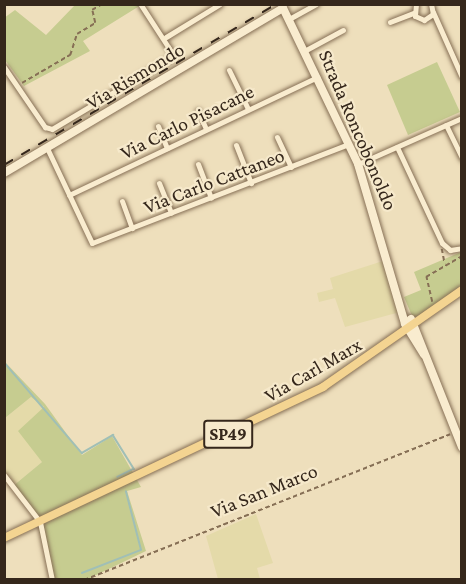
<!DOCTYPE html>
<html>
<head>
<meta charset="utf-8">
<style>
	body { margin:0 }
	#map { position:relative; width:466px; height:584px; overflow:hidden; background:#eedfbc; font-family:"Crimson Pro",serif }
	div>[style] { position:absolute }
	.farmland>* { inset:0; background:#e4daa9 }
	.green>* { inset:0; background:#c6cc90 }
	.stream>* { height:1.5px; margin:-0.75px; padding:0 0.75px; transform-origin:0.75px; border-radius:0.75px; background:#a0bfb6 }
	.path>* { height:1.5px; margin-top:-0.75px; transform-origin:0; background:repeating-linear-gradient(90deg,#866f55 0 4.5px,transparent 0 7.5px) }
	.roads { filter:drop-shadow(0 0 2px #866f55) drop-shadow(0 0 2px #866f55) }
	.street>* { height:5px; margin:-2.5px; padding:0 2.5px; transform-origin:2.5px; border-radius:2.5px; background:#f9eccf }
	.secondary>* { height:8px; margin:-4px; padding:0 4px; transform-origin:4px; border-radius:4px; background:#f9eccf }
	.primary>* { height:8px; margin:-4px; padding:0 4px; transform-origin:4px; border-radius:4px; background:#f4d491 }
	.rail>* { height:1.5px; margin-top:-0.75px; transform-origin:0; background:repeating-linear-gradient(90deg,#35271b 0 10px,transparent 0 20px) }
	span { translate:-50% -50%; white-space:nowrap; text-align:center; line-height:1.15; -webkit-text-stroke:4.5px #f6e9cb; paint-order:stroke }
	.shield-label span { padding:2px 4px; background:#f6e9cb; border:2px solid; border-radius:4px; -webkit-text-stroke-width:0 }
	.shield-label { font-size:18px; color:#35271b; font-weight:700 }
	.street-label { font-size:20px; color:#35271b }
	.frame { position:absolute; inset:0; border:6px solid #35271b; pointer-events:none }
</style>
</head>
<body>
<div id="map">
	<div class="farmland">
		<div style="clip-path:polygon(386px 260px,400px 312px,345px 327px,335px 298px,319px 302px,317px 293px,333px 289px,330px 278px)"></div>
		<div style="clip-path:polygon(31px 397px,44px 407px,42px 462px,13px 486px,5px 474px,5px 418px)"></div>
		<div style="clip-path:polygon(256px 514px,273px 563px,257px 568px,260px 579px,218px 579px,206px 536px)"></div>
	</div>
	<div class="green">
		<div style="clip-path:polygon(75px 5px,141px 5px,83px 41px,90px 51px,24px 86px,5px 60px,4px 18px,15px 10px,46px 35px)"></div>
		<div style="clip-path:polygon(437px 62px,460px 112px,408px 135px,387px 85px)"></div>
		<div style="clip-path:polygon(461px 252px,461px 286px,419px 317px,412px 316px,404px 297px,421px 290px,414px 272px)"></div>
		<div style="clip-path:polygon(5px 362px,45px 404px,82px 455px,112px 436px,141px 487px,127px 491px,146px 551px,88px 579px,51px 579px,37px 523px,13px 486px,42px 462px,18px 431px,44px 407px,31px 397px,5px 418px)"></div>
	</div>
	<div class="stream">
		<div style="left:4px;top:362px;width:120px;rotate:49.4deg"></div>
		<div style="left:82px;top:453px;width:36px;rotate:-30deg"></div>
		<div style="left:113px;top:435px;width:40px;rotate:58deg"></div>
		<div style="left:134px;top:469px;width:18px;rotate:153deg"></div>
		<div style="left:82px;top:573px;width:63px;rotate:-21.3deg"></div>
		<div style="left:141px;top:550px;width:60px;rotate:-104.5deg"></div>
	</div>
	<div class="path">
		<div style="left:22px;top:83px;width:56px;rotate:-30.3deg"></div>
		<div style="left:70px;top:55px;width:22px;rotate:-72deg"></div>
		<div style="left:77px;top:34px;width:21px;rotate:-31deg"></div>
		<div style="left:95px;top:23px;width:13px;rotate:-103deg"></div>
		<div style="left:92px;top:10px;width:12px;rotate:-31deg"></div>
		<div style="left:442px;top:249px;width:15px;rotate:79deg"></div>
		<div style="left:432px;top:302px;width:26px;rotate:-103deg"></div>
		<div style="left:426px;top:277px;width:42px;rotate:-30.3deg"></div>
		<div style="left:84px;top:580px;width:394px;rotate:-21.7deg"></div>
	</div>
	<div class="roads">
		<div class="street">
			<div style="left:416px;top:4px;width:12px;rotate:95deg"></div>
			<div style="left:415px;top:16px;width:10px;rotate:24deg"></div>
			<div style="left:424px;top:20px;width:11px;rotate:-34deg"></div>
			<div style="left:433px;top:14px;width:10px;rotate:-101deg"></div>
			<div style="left:433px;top:12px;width:71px;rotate:66deg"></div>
			<div style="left:289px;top:19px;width:31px;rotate:-29deg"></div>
			<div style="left:390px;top:22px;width:26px;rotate:-21deg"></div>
			<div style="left:166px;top:37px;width:63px;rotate:-31.4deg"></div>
			<div style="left:306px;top:50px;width:42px;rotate:-28.4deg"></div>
			<div style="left:4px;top:67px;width:73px;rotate:55.7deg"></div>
			<div style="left:45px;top:127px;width:7px;rotate:16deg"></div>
			<div style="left:52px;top:129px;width:142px;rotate:-30.9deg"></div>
			<div style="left:174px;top:56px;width:61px;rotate:-122.9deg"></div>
			<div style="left:229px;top:70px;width:43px;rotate:64deg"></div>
			<div style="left:198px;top:111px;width:20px;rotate:66deg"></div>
			<div style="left:446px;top:125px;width:37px;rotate:64deg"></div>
			<div style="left:158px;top:126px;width:24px;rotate:68deg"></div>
			<div style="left:277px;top:137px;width:33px;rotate:65deg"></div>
			<div style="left:236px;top:145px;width:41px;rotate:68.5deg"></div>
			<div style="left:397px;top:147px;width:106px;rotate:64.9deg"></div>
			<div style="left:442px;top:243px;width:11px;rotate:41deg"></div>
			<div style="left:450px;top:250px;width:12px;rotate:-9deg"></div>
			<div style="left:47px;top:148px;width:105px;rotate:64.7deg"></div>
			<div style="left:92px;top:243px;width:274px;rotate:-21.1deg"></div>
			<div style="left:198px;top:164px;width:36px;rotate:69deg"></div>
			<div style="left:358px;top:164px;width:114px;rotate:-23.9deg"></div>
			<div style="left:159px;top:183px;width:32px;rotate:68deg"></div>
			<div style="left:69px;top:195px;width:275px;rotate:-25.4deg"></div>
			<div style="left:122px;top:201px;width:29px;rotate:70deg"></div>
			<div style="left:4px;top:475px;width:59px;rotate:52.5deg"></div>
			<div style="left:40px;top:522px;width:59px;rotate:78.3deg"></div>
		</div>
		<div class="secondary">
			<div style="left:4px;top:173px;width:324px;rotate:-30.6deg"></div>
			<div style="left:283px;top:8px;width:173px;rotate:64.3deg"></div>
			<div style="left:358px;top:164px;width:167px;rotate:73.6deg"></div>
			<div style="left:405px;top:324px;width:36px;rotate:58deg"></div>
			<div style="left:411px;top:319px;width:138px;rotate:68.3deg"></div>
		</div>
		<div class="primary">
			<div style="left:4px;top:538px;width:353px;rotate:-25.3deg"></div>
			<div style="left:323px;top:387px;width:169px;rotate:-34.9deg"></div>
		</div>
	</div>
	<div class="rail">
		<div style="left:4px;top:165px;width:316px;rotate:-30.6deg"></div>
	</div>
	<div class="shield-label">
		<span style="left:228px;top:434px">SP49</span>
	</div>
	<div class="street-label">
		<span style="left:135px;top:76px;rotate:-31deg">Via Rismondo</span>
		<span style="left:187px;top:122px;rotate:-26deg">Via Carlo Pisacane</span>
		<span style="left:358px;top:130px;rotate:67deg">Strada Roncobonoldo</span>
		<span style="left:214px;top:181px;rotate:-21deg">Via Carlo Cattaneo</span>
		<span style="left:313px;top:370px;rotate:-30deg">Via Carl Marx</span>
		<span style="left:264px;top:491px;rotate:-22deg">Via San Marco</span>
	</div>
	<div class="frame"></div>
</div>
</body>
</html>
